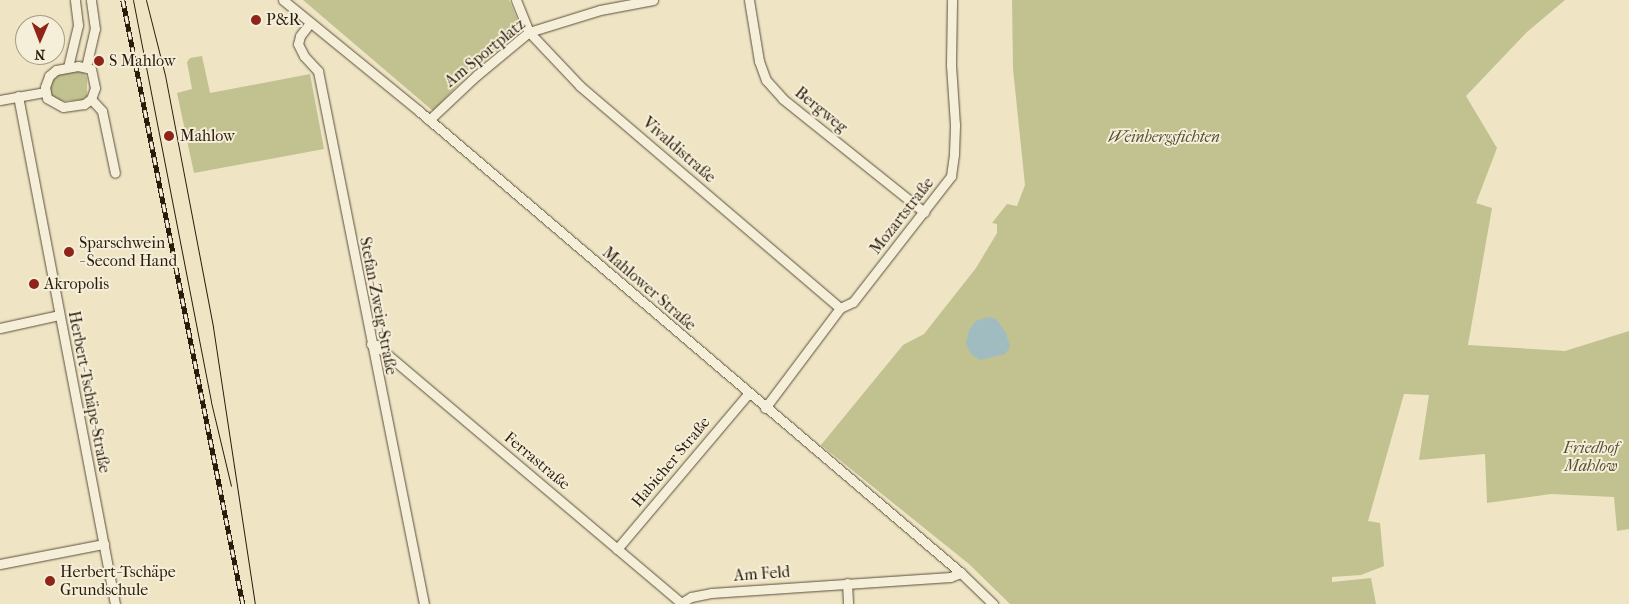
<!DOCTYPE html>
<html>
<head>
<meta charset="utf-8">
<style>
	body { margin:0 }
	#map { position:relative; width:1629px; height:604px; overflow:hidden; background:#efe5c5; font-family:"IM FELL French Canon",serif }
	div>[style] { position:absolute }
	.green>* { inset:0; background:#c1c28f }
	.water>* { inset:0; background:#a0bcc0 }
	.roads { filter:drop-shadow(0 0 1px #5b4e3a) drop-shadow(0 0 1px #5b4e3a) }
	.minor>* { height:9px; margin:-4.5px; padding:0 4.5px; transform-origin:4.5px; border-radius:4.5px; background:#f5eed9 }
	.tram>* { height:1px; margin:-0.5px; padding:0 0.5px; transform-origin:0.5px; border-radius:0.5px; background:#2a1b0b }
	.rail>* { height:4.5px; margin-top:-2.25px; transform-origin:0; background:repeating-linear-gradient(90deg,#f5eed9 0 8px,#2a1b0b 0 16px); box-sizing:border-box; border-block:1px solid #2a1b0b }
	.dots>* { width:14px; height:14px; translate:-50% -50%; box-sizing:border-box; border:2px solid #f5eed9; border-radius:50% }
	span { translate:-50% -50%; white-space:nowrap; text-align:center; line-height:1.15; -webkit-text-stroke:4px #f5eed9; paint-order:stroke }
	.poi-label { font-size:16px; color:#2a1b0b }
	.left { translate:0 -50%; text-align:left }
	.street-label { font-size:16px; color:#2a1b0b }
	.park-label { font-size:16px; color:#574d33; font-style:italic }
	.north { position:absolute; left:15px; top:15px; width:50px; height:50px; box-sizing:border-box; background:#f5eed9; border:1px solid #a49a87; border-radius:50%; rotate:181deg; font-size:14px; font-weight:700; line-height:20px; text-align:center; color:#2a1b0b }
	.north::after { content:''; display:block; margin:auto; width:18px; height:22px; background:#8f2418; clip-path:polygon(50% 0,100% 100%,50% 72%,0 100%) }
</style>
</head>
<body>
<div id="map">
	<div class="green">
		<div style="clip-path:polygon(303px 0,509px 0,522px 31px,469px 73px,433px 111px)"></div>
		<div style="clip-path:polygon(1012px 0,1565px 0,1527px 32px,1466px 96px,1497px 148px,1476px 203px,1492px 208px,1468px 345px,1565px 351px,1629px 331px,1629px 529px,1617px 531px,1614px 497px,1551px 494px,1487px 503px,1485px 454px,1419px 460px,1429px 395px,1404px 394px,1368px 521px,1380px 523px,1384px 566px,1361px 575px,1332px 577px,1332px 582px,1371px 578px,1376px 604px,1010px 604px,969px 564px,821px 445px,903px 345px,924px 334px,976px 268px,997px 233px,997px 224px,992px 223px,1007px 204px,1017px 206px,1025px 185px,1013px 69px)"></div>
		<div style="clip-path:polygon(202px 56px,210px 93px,310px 74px,324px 149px,194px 173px,177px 93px,192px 89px,187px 62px,190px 58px)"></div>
		<div style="clip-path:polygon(78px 70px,84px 72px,87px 78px,87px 96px,82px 100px,58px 101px,51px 94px,49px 86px,52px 78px,59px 73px)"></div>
	</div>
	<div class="water">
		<div style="clip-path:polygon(989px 317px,996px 319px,1006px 333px,1010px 347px,1005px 354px,980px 360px,971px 354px,966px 344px,969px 330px,976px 321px)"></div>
	</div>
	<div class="roads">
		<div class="minor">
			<div style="left:283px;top:0;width:176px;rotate:39.2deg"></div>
			<div style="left:419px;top:111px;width:712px;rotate:40.44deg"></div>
			<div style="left:961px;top:573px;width:45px;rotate:44.1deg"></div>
			<div style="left:516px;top:0;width:35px;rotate:68deg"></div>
			<div style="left:529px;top:32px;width:74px;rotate:46.6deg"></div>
			<div style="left:580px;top:86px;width:342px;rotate:40.5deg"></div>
			<div style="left:749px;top:0;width:62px;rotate:80.7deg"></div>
			<div style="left:759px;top:61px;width:20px;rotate:70deg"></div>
			<div style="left:766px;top:80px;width:25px;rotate:48deg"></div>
			<div style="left:783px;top:99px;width:181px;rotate:38.7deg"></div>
			<div style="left:310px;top:23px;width:16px;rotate:128deg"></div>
			<div style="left:300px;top:36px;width:8px;rotate:104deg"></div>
			<div style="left:298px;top:44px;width:13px;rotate:63deg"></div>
			<div style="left:304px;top:56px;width:21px;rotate:47deg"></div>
			<div style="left:318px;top:71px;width:543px;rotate:78.75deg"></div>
			<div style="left:78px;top:66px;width:13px;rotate:13deg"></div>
			<div style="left:91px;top:69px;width:19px;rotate:78deg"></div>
			<div style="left:95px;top:88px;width:12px;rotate:110deg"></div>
			<div style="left:91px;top:99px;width:9px;rotate:144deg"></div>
			<div style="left:84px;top:104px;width:21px;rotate:172deg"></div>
			<div style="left:63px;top:107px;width:18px;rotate:-151deg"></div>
			<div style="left:47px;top:98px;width:11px;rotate:-100deg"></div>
			<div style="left:45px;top:87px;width:12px;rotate:-70deg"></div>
			<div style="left:49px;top:76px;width:9px;rotate:-41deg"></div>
			<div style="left:56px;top:70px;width:22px;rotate:-10deg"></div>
			<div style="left:68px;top:67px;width:43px;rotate:-76.6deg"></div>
			<div style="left:78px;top:25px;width:25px;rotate:-97deg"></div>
			<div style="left:86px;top:67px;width:39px;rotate:-77deg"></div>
			<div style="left:95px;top:29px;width:29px;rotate:-98deg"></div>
			<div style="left:18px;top:96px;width:517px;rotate:79.19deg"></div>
			<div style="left:91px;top:99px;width:16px;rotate:47deg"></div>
			<div style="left:102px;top:111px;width:63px;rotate:78.2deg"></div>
			<div style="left:0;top:100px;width:46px;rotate:-10.1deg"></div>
			<div style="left:429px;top:120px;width:66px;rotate:-43.2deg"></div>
			<div style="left:477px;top:75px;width:67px;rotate:-39.6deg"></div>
			<div style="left:529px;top:32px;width:74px;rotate:-17.2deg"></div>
			<div style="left:600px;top:10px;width:54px;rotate:-10.7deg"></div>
			<div style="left:0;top:328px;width:60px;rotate:-12.4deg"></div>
			<div style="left:371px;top:344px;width:5px;rotate:11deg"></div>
			<div style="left:376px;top:345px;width:401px;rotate:40.2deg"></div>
			<div style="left:765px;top:408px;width:125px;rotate:-53.1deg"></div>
			<div style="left:840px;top:308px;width:14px;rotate:-25deg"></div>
			<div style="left:853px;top:302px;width:160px;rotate:-52.1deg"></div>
			<div style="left:951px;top:176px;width:22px;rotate:-82deg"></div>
			<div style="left:954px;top:154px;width:29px;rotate:-88deg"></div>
			<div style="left:955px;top:125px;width:60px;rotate:-93.8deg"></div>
			<div style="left:951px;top:65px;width:65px;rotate:-89.1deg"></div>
			<div style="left:617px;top:549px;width:203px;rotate:-49.8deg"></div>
			<div style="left:0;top:564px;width:106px;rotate:-10.9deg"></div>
			<div style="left:847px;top:583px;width:21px;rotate:87deg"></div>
			<div style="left:681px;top:603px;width:12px;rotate:-31deg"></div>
			<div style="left:691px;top:597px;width:20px;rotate:-11deg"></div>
			<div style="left:711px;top:593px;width:240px;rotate:-3.8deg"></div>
			<div style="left:950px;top:577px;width:12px;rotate:-20deg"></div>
		</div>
	</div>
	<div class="tram">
		<div style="left:133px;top:0;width:409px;rotate:79deg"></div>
		<div style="left:211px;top:402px;width:86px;rotate:76.6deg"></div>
		<div style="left:146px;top:0;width:77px;rotate:75.8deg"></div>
		<div style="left:165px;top:75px;width:257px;rotate:79.2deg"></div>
		<div style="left:213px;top:327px;width:280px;rotate:81.4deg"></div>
	</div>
	<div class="rail">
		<div style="left:123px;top:0;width:616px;rotate:78.76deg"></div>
	</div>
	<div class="dots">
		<div style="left:256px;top:20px;background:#8f2418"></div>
		<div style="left:99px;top:61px;background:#8f2418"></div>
		<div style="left:169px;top:136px;background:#8f2418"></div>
		<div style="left:69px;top:252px;background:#8f2418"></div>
		<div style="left:34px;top:284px;background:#8f2418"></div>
		<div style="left:50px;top:581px;background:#8f2418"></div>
	</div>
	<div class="poi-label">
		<span class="left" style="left:266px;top:20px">P&amp;R</span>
		<span class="left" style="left:109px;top:61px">S Mahlow</span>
		<span class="left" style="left:180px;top:136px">Mahlow</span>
		<span class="left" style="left:79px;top:252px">Sparschwein<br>- Second Hand</span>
		<span class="left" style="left:44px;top:284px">Akropolis</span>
		<span class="left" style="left:60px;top:581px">Herbert-Tschäpe<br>Grundschule</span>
	</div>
	<div class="street-label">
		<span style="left:485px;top:53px;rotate:-39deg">Am Sportplatz</span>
		<span style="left:821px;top:110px;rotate:39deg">Bergweg</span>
		<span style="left:679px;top:150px;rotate:41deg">Vivaldistraße</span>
		<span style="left:902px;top:216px;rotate:-52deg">Mozartstraße</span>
		<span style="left:649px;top:289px;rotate:41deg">Mahlower Straße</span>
		<span style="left:378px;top:306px;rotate:79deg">Stefan-Zweig-Straße</span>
		<span style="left:89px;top:392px;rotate:79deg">Herbert-Tschäpe-Straße</span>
		<span style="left:537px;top:461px;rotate:40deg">Ferrastraße</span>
		<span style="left:671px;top:462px;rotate:-50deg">Habicher Straße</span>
		<span style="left:762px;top:574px;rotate:-4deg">Am Feld</span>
	</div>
	<div class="park-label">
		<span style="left:1164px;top:137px">Weinbergsfichten</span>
		<span style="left:1591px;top:457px">Friedhof<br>Mahlow</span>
	</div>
	<div class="north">N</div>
</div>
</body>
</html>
